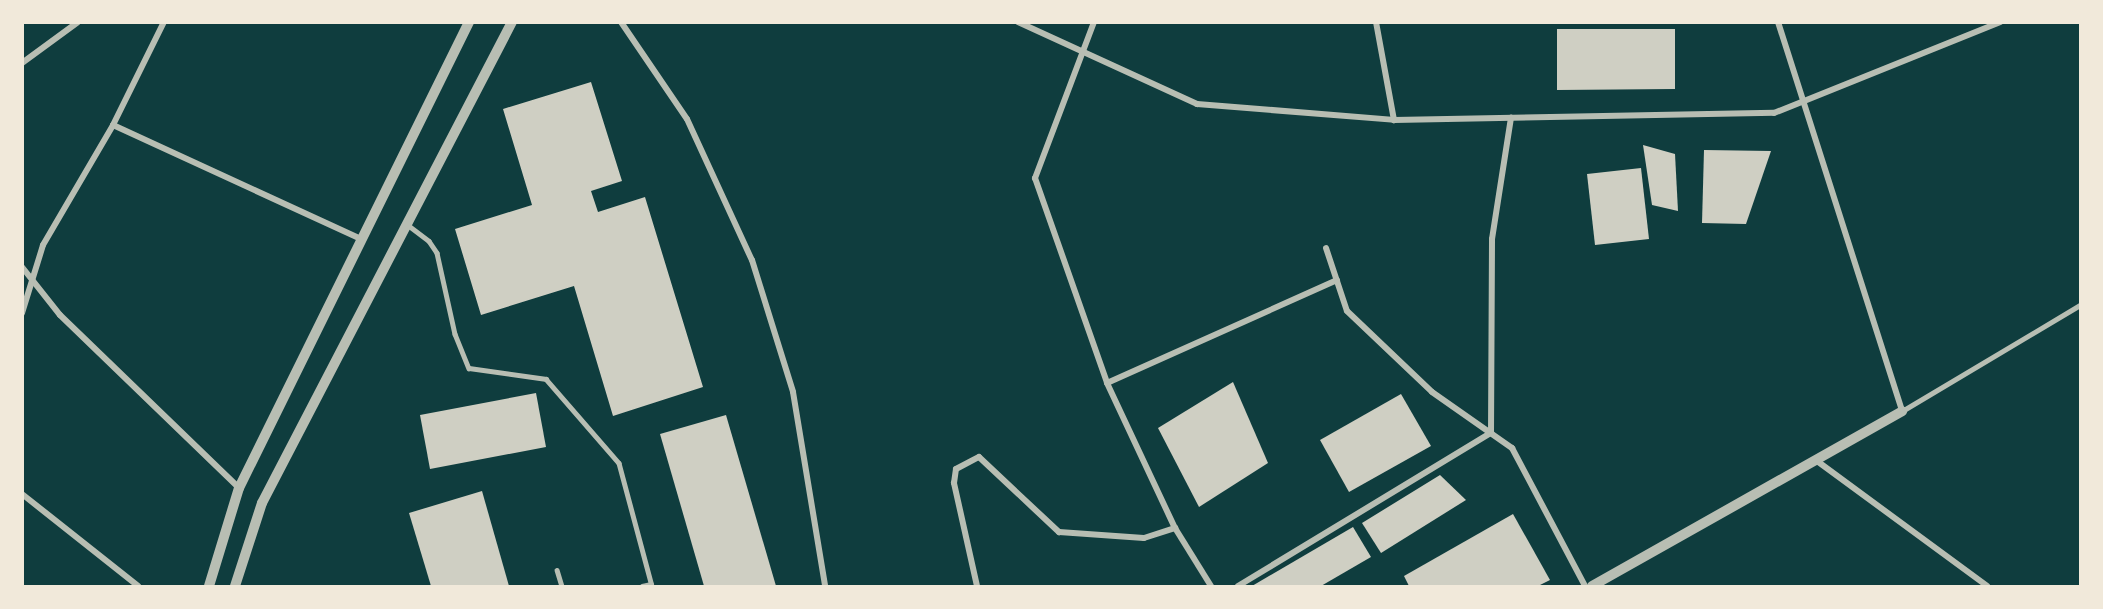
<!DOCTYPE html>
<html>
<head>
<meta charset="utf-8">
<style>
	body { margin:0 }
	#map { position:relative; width:2103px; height:609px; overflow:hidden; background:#0f3d3e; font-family:"Space Grotesk",sans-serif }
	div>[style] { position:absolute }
	.building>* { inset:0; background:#cfcfc3 }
	.service>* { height:4.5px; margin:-2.25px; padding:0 2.25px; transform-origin:2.25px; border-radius:2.25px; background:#b8beb3 }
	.pedestrian>* { height:5px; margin:-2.5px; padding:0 2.5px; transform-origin:2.5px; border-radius:2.5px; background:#b8beb3 }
	.minor>* { height:6px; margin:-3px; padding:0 3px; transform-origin:3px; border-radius:3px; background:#b8beb3 }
	.tertiary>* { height:10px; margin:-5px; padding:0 5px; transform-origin:5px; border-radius:5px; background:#b8beb3 }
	span { translate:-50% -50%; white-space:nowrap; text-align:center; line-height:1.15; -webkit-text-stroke:6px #f1e9da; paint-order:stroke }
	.frame { position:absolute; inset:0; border:24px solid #f1e9da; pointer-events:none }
</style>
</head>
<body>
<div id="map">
	<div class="building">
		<div style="clip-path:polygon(1557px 29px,1675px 29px,1675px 89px,1557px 90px)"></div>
		<div style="clip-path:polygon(591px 82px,622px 181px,591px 191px,598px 212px,645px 197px,703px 387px,613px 416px,574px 286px,481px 315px,455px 229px,532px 205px,503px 109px)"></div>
		<div style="clip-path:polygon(1643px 145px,1675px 154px,1678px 211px,1652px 205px)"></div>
		<div style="clip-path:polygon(1704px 150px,1771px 151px,1746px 224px,1702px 223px)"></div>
		<div style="clip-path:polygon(1641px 168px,1649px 239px,1595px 245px,1587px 174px)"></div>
		<div style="clip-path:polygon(1233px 382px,1268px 463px,1199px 507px,1158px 428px)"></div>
		<div style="clip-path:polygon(536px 393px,546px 447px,430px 469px,420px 415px)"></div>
		<div style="clip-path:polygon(1401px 394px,1431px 446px,1349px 492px,1320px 440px)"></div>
		<div style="clip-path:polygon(726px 415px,776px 586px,704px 586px,660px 434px)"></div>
		<div style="clip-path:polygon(1440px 475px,1466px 500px,1381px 553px,1362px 523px)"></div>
		<div style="clip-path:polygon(482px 491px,509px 586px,431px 586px,409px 513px)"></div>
		<div style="clip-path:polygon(1513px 514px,1550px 580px,1538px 586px,1409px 586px,1404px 576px)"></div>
		<div style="clip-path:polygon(1353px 527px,1371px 557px,1321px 586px,1252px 586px)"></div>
	</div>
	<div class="service">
		<div style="left:408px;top:225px;width:26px;rotate:37deg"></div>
		<div style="left:429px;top:241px;width:14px;rotate:56deg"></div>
		<div style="left:437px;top:253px;width:83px;rotate:77.5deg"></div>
		<div style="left:455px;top:334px;width:37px;rotate:68deg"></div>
		<div style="left:469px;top:368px;width:78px;rotate:8.1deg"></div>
		<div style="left:546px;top:379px;width:111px;rotate:49deg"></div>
		<div style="left:619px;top:463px;width:127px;rotate:75deg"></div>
		<div style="left:557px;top:570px;width:17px;rotate:73deg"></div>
		<div style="left:642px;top:586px;width:9px;rotate:-13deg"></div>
	</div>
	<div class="pedestrian">
		<div style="left:1902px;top:411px;width:207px;rotate:-30.8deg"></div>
	</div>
	<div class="minor">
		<div style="left:621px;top:22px;width:117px;rotate:55.8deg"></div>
		<div style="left:687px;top:119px;width:155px;rotate:65.3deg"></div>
		<div style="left:752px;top:260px;width:138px;rotate:72.7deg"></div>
		<div style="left:793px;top:392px;width:197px;rotate:80.6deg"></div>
		<div style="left:1018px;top:22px;width:197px;rotate:24.6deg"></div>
		<div style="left:1197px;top:104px;width:198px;rotate:4.6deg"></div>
		<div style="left:1394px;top:120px;width:380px;rotate:-1.1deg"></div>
		<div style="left:1774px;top:113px;width:244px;rotate:-21.9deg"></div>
		<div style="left:1094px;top:22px;width:167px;rotate:110.7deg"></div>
		<div style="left:1035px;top:178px;width:217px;rotate:70.6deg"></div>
		<div style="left:1107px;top:383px;width:160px;rotate:64.9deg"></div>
		<div style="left:1175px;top:528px;width:68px;rotate:58.2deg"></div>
		<div style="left:1376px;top:22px;width:100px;rotate:79.6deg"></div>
		<div style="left:1778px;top:22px;width:408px;rotate:72.3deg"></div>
		<div style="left:22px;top:63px;width:69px;rotate:-36.2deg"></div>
		<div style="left:113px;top:125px;width:273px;rotate:24.7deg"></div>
		<div style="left:1326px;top:248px;width:66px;rotate:71.6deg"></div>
		<div style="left:1347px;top:311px;width:117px;rotate:43.6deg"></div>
		<div style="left:1432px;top:392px;width:98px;rotate:35deg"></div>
		<div style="left:1512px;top:448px;width:156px;rotate:62.1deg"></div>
		<div style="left:22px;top:267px;width:61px;rotate:51.6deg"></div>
		<div style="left:60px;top:315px;width:249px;rotate:44deg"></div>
		<div style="left:22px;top:313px;width:71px;rotate:-72.8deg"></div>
		<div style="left:43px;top:245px;width:139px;rotate:-59.7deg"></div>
		<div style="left:113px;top:125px;width:115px;rotate:-63.7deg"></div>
		<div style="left:1107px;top:383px;width:252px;rotate:-24.1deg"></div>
		<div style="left:1817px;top:461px;width:211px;rotate:36.3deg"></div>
		<div style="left:22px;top:494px;width:148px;rotate:38.4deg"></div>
		<div style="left:977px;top:586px;width:106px;rotate:-102.6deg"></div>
		<div style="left:954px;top:483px;width:14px;rotate:-82deg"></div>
		<div style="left:956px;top:469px;width:26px;rotate:-28deg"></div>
		<div style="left:979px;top:457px;width:110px;rotate:43.2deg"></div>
		<div style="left:1059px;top:532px;width:85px;rotate:4deg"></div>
		<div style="left:1144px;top:538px;width:33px;rotate:-18deg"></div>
		<div style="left:1238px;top:586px;width:296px;rotate:-31.2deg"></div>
		<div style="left:1491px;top:433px;width:194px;rotate:-89.7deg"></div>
		<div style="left:1492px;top:239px;width:123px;rotate:-81.1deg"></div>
	</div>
	<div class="tertiary">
		<div style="left:209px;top:586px;width:102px;rotate:-73deg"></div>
		<div style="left:239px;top:488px;width:520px;rotate:-63.73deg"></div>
		<div style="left:235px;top:586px;width:87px;rotate:-72deg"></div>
		<div style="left:262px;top:503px;width:542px;rotate:-62.54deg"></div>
		<div style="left:1592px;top:586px;width:356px;rotate:-29.4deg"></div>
	</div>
	<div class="frame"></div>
</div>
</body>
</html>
